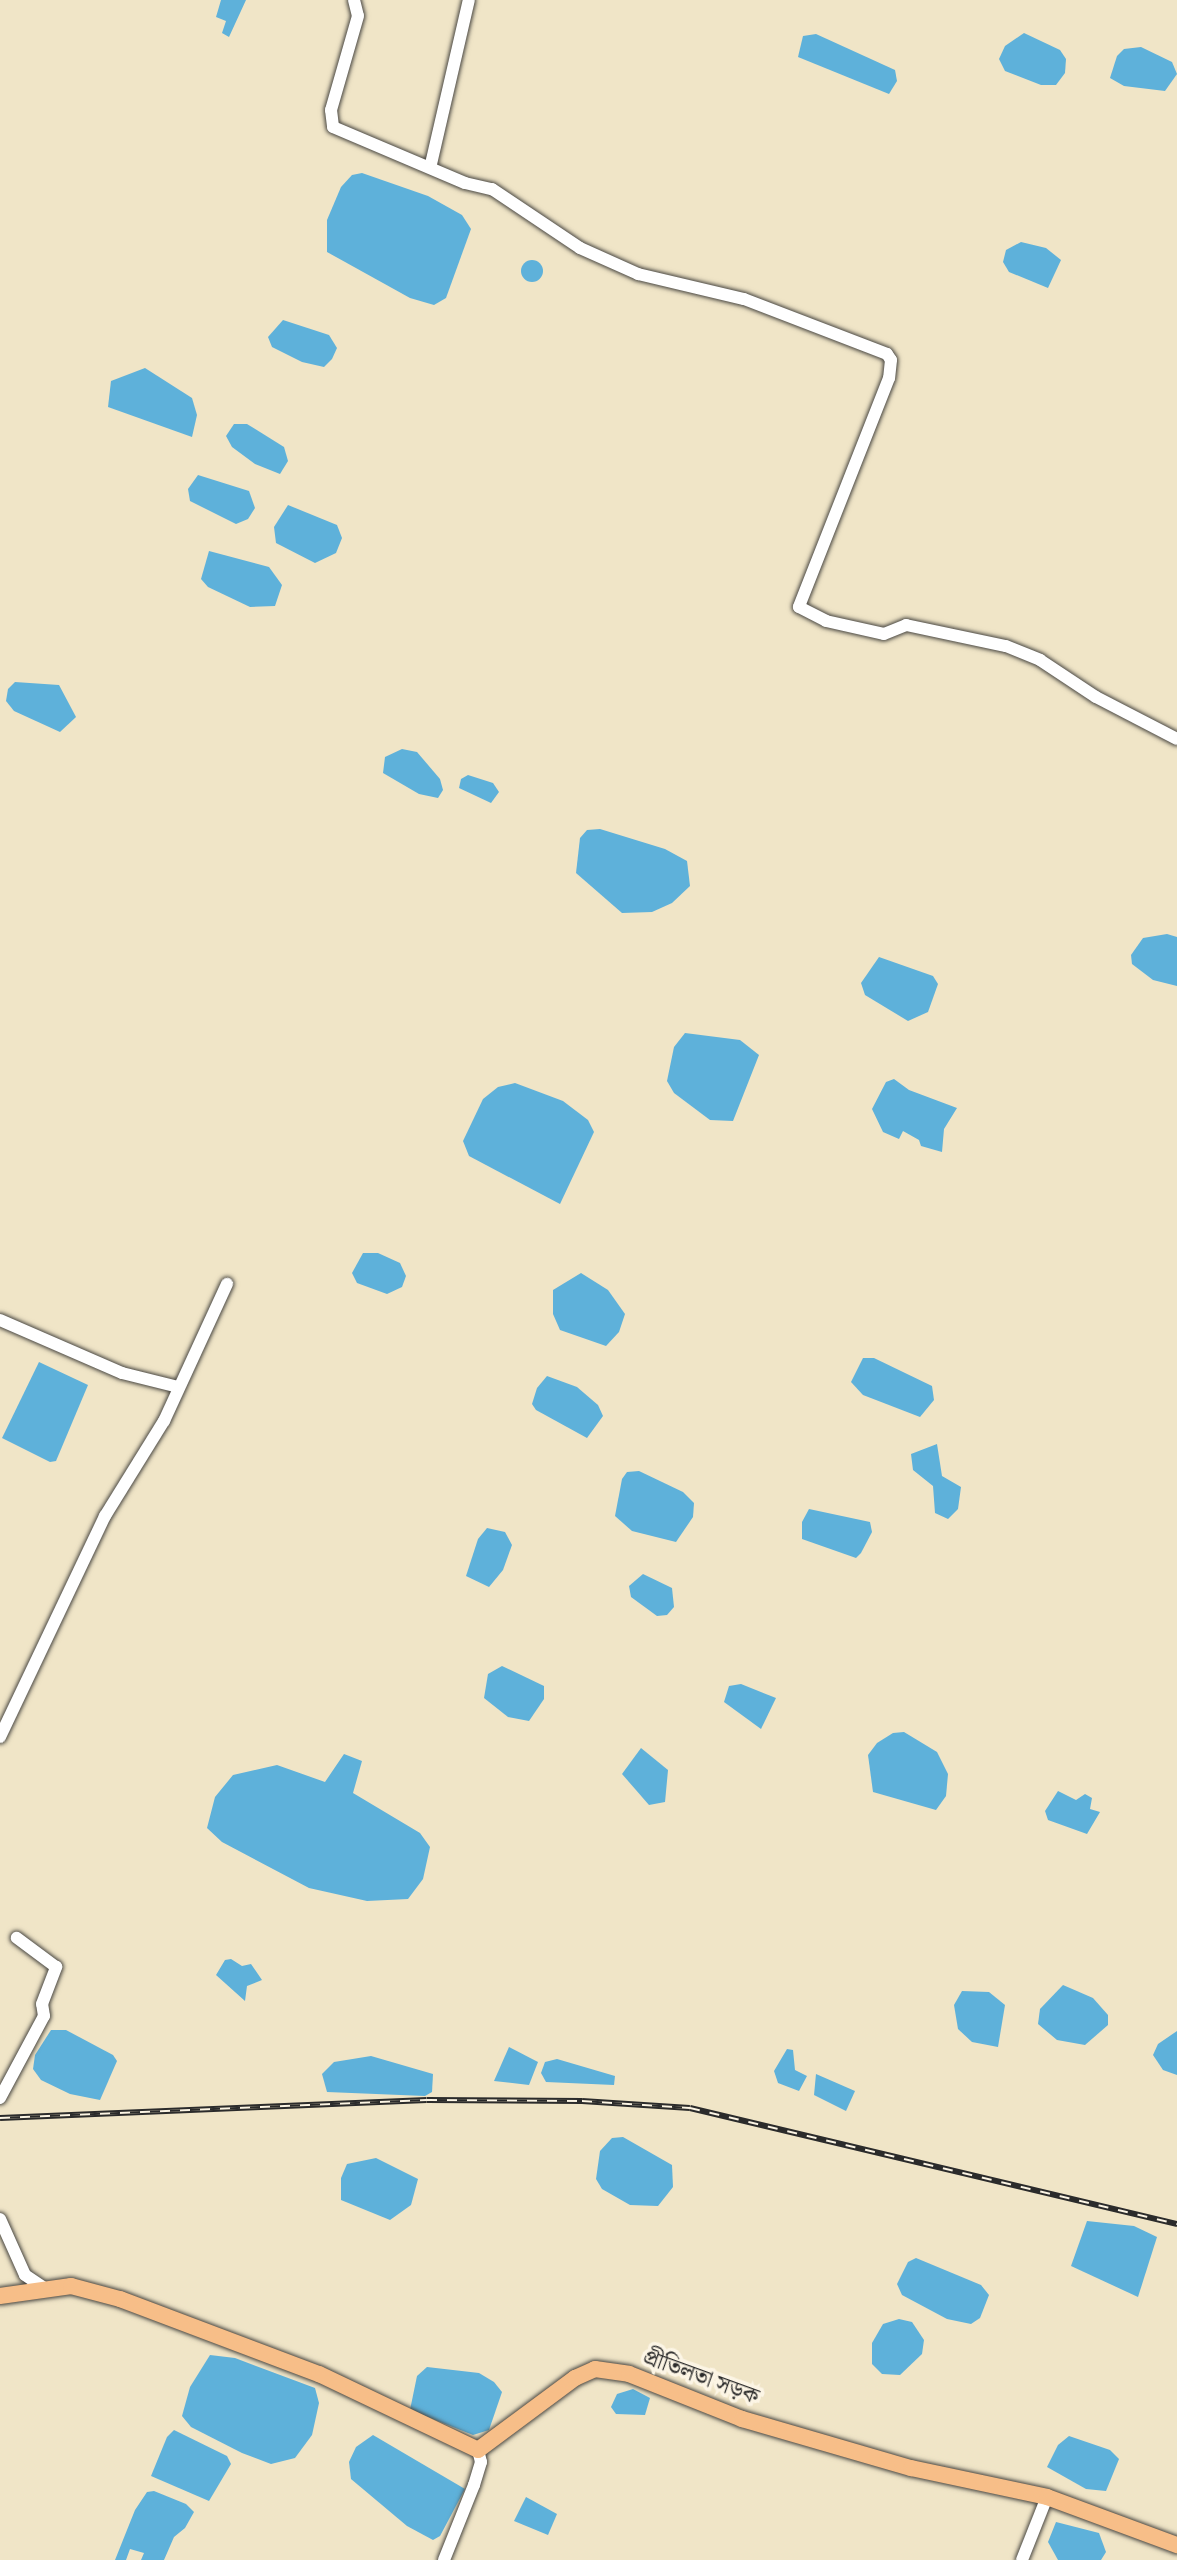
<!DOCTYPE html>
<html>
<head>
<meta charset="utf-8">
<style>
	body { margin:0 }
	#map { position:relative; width:1177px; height:2560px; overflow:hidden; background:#f0e5c7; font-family:"Libre Bodoni","Noto Serif Bengali",serif }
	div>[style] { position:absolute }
	.water>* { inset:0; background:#5eb1da }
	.round { border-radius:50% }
	.roads { filter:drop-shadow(0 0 2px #494742) drop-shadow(0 0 2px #494742) }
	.minor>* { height:12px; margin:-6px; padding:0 6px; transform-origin:6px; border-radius:6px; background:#fff }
	.major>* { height:16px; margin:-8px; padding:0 8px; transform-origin:8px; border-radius:8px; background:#f7be88 }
	.rail>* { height:6px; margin-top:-3px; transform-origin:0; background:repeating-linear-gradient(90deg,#fcf5e5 0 10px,#2b2b2b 0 20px); box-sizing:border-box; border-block:2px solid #2b2b2b }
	span { translate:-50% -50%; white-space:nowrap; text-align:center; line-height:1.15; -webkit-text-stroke:7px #fcf5e5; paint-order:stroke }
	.street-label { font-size:23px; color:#2b2b2b }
</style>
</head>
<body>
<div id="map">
	<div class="water">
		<div style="clip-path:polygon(221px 0,246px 0,229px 37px,222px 33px,226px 21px,216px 17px)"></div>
		<div style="clip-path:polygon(1024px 33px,1060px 50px,1066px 59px,1065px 73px,1056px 85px,1041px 85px,1005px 71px,999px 59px,1005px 46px)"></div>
		<div style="clip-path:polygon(816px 34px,895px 70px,897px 81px,889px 94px,798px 57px,803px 36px)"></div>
		<div style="clip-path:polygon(1141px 47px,1172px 62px,1177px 74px,1165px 91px,1124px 86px,1110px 78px,1117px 56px,1124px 49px)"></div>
		<div style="clip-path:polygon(362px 173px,428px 196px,462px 215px,471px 229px,446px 298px,434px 305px,410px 298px,327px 252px,327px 220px,341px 187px,352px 175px)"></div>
		<div style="clip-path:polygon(1021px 242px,1046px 248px,1061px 260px,1048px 288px,1009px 272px,1003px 262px,1006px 250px)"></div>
		<div class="round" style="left:521px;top:260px;width:22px;height:22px"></div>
		<div style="clip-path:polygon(283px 320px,329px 335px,337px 348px,332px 359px,324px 367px,302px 362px,272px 347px,268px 337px)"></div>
		<div style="clip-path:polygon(145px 368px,192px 398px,197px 415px,192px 437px,108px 407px,111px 381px)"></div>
		<div style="clip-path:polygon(234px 424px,247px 424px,284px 447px,288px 461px,280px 474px,255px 464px,232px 447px,226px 436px)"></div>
		<div style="clip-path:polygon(198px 475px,249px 491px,255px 508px,248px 519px,236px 524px,190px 501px,188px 489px)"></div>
		<div style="clip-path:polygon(288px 505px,337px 525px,342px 538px,336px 553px,315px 563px,276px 543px,274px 527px)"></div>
		<div style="clip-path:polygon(209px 551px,269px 567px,282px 585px,275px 606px,250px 607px,208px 587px,201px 579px)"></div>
		<div style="clip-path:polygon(15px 682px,59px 685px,76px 717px,60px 732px,14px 711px,6px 701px,8px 689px)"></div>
		<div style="clip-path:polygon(402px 749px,417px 752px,440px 779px,443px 790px,438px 798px,419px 794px,383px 773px,385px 757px)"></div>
		<div style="clip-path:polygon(468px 775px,493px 783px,499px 792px,491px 803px,459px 788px,461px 779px)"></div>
		<div style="clip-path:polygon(600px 829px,665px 849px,687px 861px,690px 886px,672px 903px,652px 912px,622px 913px,576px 873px,580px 838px,587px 830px)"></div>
		<div style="clip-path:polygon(1167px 934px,1177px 937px,1177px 986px,1153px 980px,1132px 964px,1131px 955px,1143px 938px)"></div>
		<div style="clip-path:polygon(879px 957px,933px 976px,938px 984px,928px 1012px,908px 1021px,865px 995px,861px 983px)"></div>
		<div style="clip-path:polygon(685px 1033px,740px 1040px,759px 1055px,733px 1121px,710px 1120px,674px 1093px,667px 1081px,674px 1047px)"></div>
		<div style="clip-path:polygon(894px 1079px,909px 1090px,957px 1108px,944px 1129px,942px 1152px,921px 1146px,919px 1140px,903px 1131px,899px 1139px,883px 1132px,872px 1109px,886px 1082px)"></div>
		<div style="clip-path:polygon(515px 1083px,563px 1101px,588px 1120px,594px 1132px,560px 1204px,469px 1156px,463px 1141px,483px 1099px,498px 1087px)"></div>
		<div style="clip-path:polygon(363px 1253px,378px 1253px,400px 1263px,406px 1276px,402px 1287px,387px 1294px,357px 1283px,352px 1273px)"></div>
		<div style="clip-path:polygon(581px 1273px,608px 1290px,625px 1314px,619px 1332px,606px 1346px,560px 1330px,553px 1314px,553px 1290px)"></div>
		<div style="clip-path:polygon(863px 1358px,874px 1358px,932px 1386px,934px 1400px,920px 1417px,863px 1395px,851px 1382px)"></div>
		<div style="clip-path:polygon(39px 1362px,88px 1385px,56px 1461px,50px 1462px,2px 1438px)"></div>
		<div style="clip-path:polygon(547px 1376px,577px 1387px,598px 1405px,603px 1416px,587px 1438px,536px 1410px,532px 1404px,537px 1388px)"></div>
		<div style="clip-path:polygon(937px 1444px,942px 1476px,961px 1487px,958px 1509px,948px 1519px,935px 1513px,933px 1486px,913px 1470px,911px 1454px)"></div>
		<div style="clip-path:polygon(639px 1471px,683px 1492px,694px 1503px,693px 1517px,676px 1542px,632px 1531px,615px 1516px,622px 1479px,627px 1472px)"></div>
		<div style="clip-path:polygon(809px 1509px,870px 1522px,872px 1532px,861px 1553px,856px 1558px,802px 1539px,802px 1522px)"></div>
		<div style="clip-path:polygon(487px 1528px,505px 1532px,512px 1545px,503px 1570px,489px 1587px,466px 1576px,478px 1539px)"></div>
		<div style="clip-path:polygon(643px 1574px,672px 1588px,674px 1607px,667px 1615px,657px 1616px,631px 1597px,629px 1586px)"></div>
		<div style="clip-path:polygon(502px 1666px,544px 1686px,544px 1699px,529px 1721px,508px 1717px,484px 1698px,488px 1674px)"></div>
		<div style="clip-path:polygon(741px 1684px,776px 1698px,761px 1729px,724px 1702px,729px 1686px)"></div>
		<div style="clip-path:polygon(904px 1732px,937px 1752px,948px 1774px,946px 1796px,936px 1810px,873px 1792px,868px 1755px,877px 1743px,893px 1733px)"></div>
		<div style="clip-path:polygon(641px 1748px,668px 1770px,665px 1802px,649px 1805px,622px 1774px)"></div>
		<div style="clip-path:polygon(344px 1754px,362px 1761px,353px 1793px,420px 1833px,430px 1847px,423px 1879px,408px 1899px,367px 1901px,309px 1888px,222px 1842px,207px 1828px,215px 1797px,233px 1775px,277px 1765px,325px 1782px)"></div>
		<div style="clip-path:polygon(1058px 1791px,1076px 1800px,1085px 1794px,1092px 1798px,1090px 1809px,1100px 1812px,1087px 1834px,1048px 1820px,1045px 1811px)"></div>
		<div style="clip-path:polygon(231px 1959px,242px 1966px,251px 1964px,262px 1980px,247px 1986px,245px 2001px,216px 1975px,225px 1960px)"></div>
		<div style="clip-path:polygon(1063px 1985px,1093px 1998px,1108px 2015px,1108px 2025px,1085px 2045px,1057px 2040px,1038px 2024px,1040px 2009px)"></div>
		<div style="clip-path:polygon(962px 1991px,989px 1992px,1005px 2005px,998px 2047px,972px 2042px,958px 2029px,954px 2005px)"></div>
		<div style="clip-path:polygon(51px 2030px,66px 2030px,113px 2055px,117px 2061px,100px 2100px,70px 2094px,41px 2080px,33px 2069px,35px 2055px)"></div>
		<div style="clip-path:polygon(1177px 2031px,1177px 2075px,1163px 2070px,1153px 2055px,1158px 2044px)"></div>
		<div style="clip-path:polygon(509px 2047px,538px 2062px,529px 2085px,494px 2081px)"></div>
		<div style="clip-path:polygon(787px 2049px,793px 2050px,795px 2070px,807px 2076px,799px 2091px,778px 2083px,774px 2071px)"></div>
		<div style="clip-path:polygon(371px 2056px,433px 2074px,432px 2092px,425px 2096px,327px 2092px,322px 2074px,334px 2062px)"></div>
		<div style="clip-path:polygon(557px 2059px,615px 2076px,614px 2085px,546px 2082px,541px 2073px,545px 2062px)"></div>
		<div style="clip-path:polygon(816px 2074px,855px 2091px,846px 2111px,814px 2095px)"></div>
		<div style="clip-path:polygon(623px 2137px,672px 2165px,673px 2187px,658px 2206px,630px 2205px,602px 2189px,596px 2179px,600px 2151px,612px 2138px)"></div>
		<div style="clip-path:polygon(376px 2158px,418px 2179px,411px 2205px,390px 2220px,341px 2200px,341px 2178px,347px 2164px)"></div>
		<div style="clip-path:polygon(1087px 2221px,1134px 2226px,1157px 2237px,1138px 2297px,1071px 2266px)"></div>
		<div style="clip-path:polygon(916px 2258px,981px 2285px,989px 2295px,980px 2318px,971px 2324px,947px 2319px,902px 2295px,897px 2284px,908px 2262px)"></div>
		<div style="clip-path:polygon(899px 2319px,912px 2322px,924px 2340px,922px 2354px,900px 2375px,882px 2374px,872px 2364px,872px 2343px,883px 2324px)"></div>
		<div style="clip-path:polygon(210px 2355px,235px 2358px,315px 2388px,319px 2403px,312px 2435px,295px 2458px,271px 2464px,242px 2453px,191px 2427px,182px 2416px,190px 2387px)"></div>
		<div style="clip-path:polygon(427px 2367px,479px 2373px,494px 2382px,502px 2392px,489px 2430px,473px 2435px,410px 2410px,417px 2376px)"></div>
		<div style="clip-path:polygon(633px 2389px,650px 2398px,645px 2415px,616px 2414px,611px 2407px,617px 2394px)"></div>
		<div style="clip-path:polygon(174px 2430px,227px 2456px,231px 2464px,209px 2501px,151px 2476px,167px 2437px)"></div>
		<div style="clip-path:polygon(373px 2435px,465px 2489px,440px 2536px,433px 2540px,407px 2526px,351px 2479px,349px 2462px,356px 2447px)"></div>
		<div style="clip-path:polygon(1069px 2436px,1110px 2450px,1119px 2459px,1106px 2491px,1086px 2489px,1047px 2467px,1058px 2445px)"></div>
		<div style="clip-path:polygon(154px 2491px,186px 2504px,194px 2512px,185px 2528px,174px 2537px,164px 2560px,141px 2560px,144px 2553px,130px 2549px,126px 2560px,115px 2560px,135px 2510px,147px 2492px)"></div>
		<div style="clip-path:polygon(526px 2497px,557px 2514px,548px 2535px,514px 2521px)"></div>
		<div style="clip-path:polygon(1056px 2522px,1099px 2533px,1106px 2552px,1101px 2560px,1058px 2560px,1048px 2542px)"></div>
	</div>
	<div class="roads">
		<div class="minor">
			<div style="left:354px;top:0;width:16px;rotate:76deg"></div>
			<div style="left:358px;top:16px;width:98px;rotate:106deg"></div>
			<div style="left:331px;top:110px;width:17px;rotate:83deg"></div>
			<div style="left:333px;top:127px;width:143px;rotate:23deg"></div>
			<div style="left:465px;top:183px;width:28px;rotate:13deg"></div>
			<div style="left:492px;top:189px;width:106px;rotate:33.8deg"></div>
			<div style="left:580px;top:248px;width:64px;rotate:24.1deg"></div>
			<div style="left:638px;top:274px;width:109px;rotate:13.3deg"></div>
			<div style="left:744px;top:299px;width:153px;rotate:21deg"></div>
			<div style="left:887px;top:354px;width:7px;rotate:56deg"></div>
			<div style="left:891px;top:360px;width:18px;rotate:96deg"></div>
			<div style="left:889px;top:378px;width:246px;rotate:111.5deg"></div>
			<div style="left:799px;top:607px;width:30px;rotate:27deg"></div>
			<div style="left:826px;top:621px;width:59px;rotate:12.6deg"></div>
			<div style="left:884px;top:634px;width:24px;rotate:-22deg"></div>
			<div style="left:906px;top:625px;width:102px;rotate:11.9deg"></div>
			<div style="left:1006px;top:646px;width:37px;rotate:22deg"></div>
			<div style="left:1040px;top:660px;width:67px;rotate:33.5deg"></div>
			<div style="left:1096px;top:697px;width:91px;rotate:27.4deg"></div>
			<div style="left:431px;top:164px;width:168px;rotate:-77deg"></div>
			<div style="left:0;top:1320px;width:133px;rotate:23.5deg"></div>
			<div style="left:122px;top:1373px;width:58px;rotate:14deg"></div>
			<div style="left:0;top:1737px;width:245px;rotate:-64.6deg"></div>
			<div style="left:105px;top:1516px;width:112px;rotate:-58.2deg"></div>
			<div style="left:164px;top:1421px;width:151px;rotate:-65.3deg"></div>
			<div style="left:0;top:2098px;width:93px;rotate:-61.8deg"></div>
			<div style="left:44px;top:2016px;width:12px;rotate:-99deg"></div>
			<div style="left:42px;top:2004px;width:40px;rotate:-69deg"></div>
			<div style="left:56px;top:1967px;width:49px;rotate:-143.4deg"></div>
			<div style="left:0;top:2219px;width:61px;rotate:65.9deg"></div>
			<div style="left:25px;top:2275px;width:22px;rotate:34deg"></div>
			<div style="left:444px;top:2560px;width:81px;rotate:-68.2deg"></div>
			<div style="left:474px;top:2485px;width:24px;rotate:-73deg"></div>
			<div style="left:481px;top:2462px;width:12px;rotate:-104deg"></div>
			<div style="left:1022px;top:2560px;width:68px;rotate:-68.4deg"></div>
		</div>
		<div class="major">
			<div style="left:0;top:2296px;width:72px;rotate:-8deg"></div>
			<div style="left:71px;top:2286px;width:51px;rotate:14.9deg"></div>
			<div style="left:120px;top:2299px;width:213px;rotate:20.7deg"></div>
			<div style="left:319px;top:2374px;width:176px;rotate:25.5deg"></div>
			<div style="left:478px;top:2450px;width:121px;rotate:-36.6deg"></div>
			<div style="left:575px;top:2378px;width:22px;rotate:-24deg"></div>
			<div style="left:595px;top:2369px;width:34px;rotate:8deg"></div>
			<div style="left:629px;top:2374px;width:122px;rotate:21.7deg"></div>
			<div style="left:742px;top:2419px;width:176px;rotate:16.2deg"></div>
			<div style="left:911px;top:2468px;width:139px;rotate:12deg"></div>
			<div style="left:1047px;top:2497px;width:139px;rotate:20.3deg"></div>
		</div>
	</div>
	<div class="rail">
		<div style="left:0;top:2118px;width:427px;rotate:-2.4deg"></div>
		<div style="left:427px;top:2100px;width:155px;rotate:0.4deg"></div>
		<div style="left:582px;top:2101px;width:108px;rotate:3.7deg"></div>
		<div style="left:690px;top:2108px;width:501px;rotate:13.4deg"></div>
	</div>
	<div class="street-label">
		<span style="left:701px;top:2377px;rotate:20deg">প্রীতিলতা সড়ক</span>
	</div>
</div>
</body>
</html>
